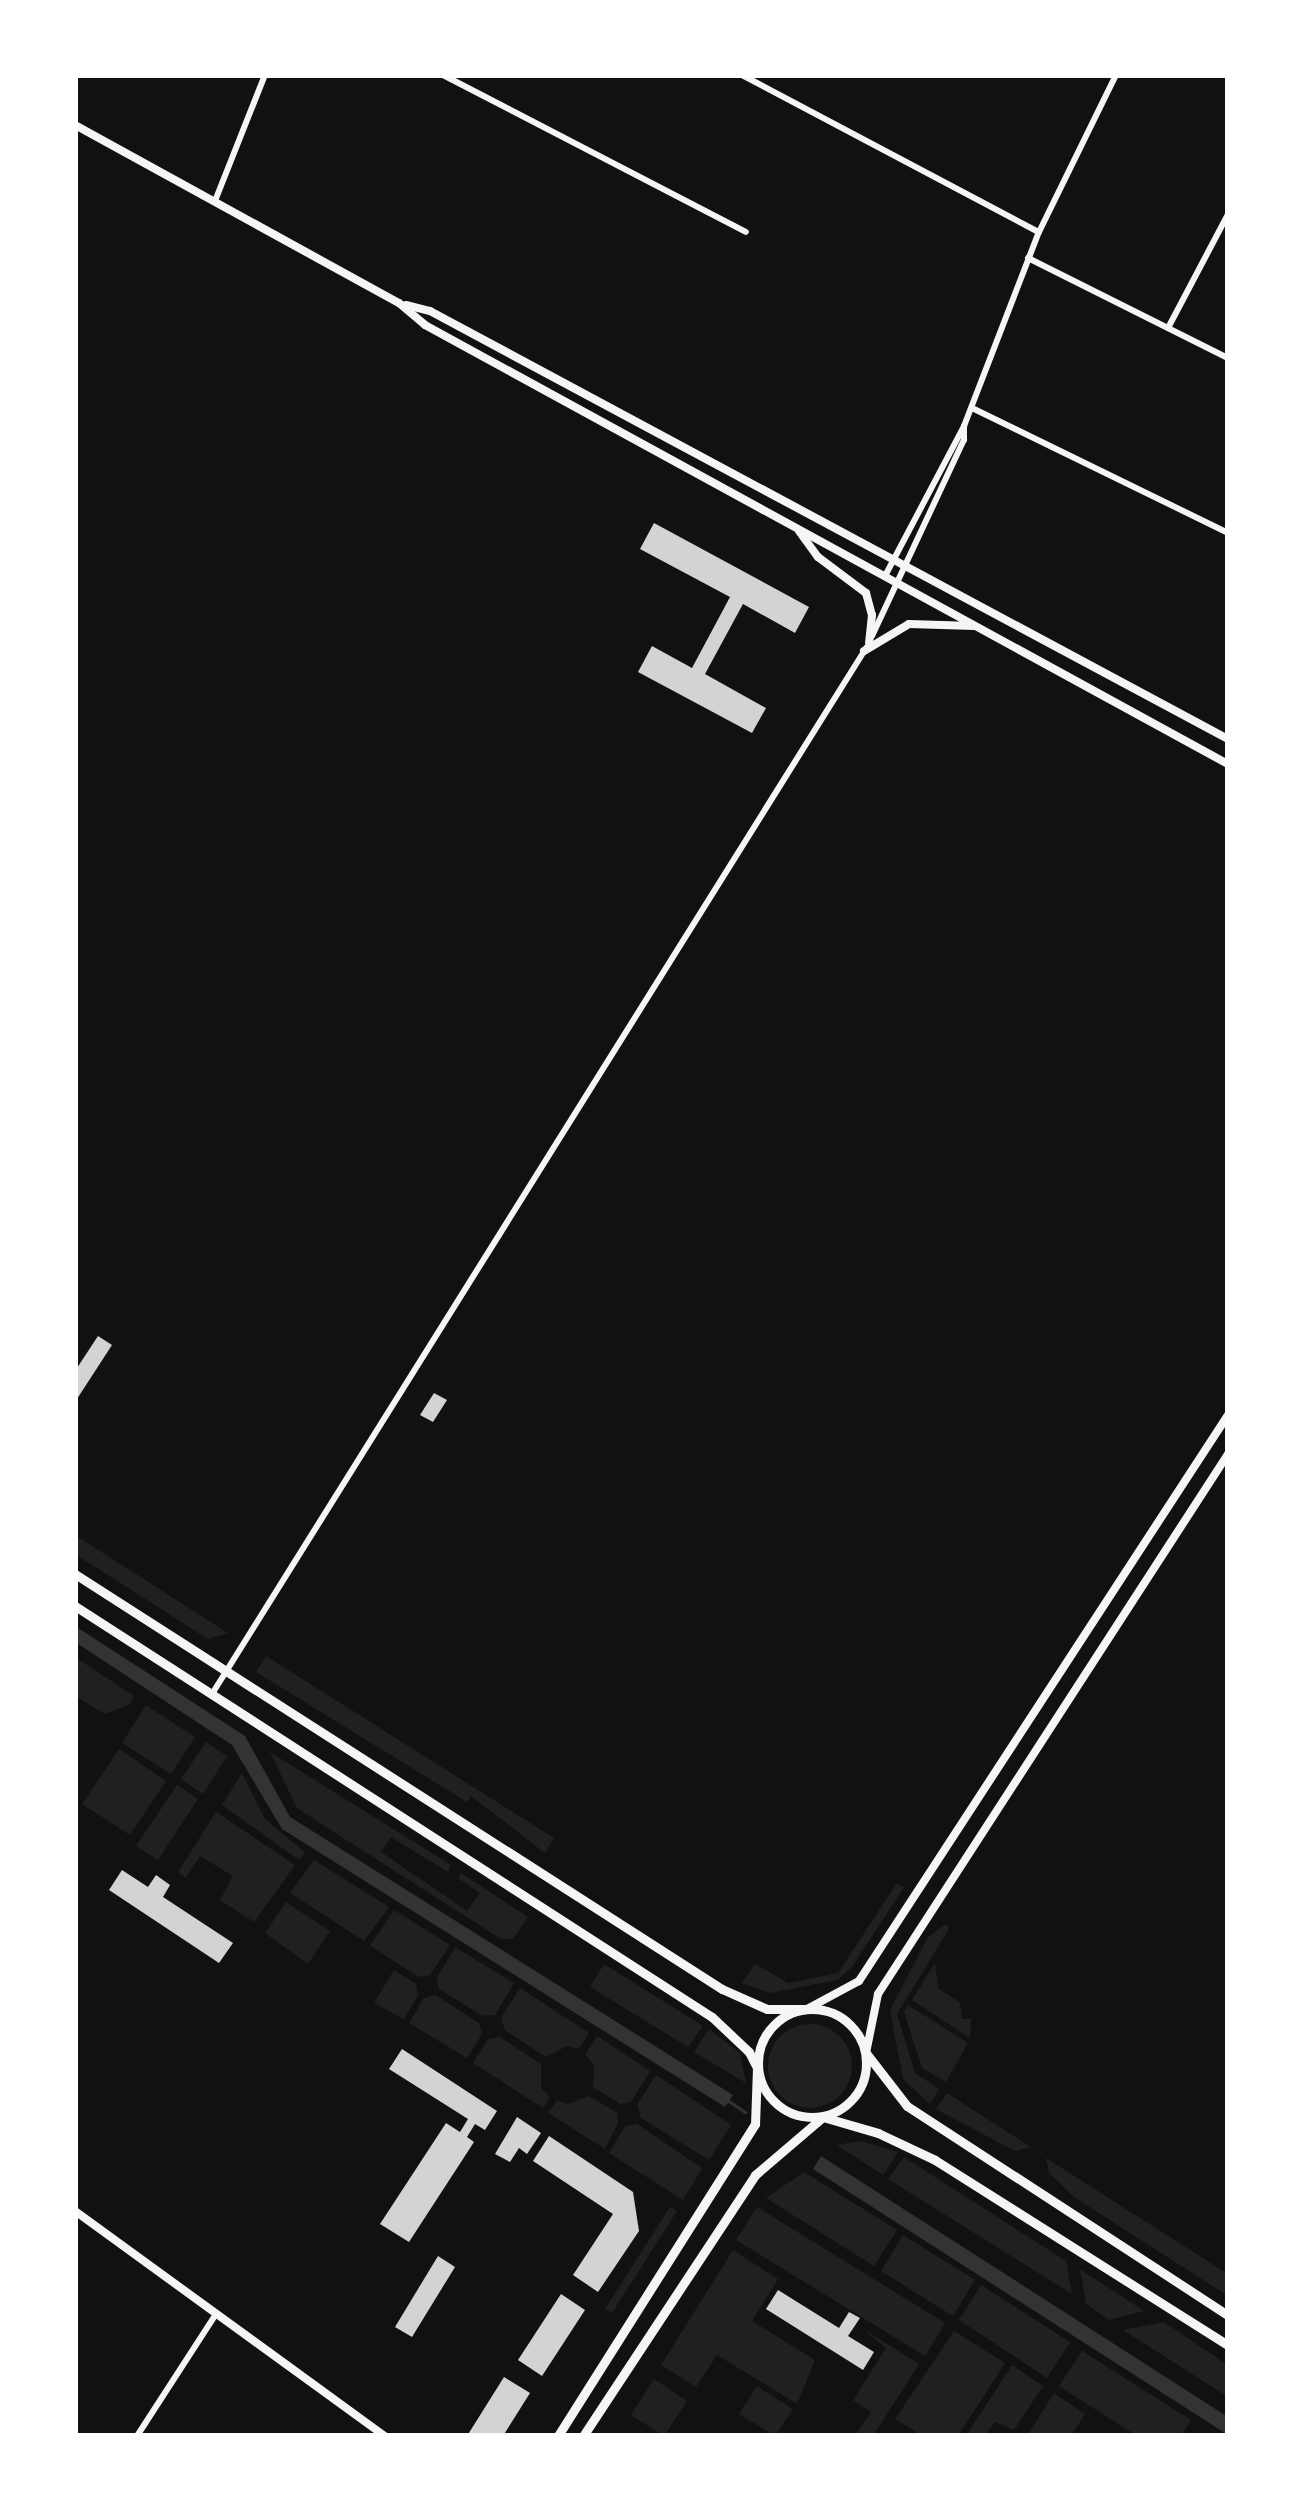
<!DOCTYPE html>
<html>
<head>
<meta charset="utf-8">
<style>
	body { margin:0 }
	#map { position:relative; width:1303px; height:2511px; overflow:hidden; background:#111; font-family:"Exo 2",sans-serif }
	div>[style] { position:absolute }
	.green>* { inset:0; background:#202020 }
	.round { border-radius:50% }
	.water>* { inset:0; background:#333 }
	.stream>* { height:3px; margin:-1.5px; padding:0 1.5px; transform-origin:1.5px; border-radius:1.5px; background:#333 }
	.building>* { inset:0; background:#d3d3d3 }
	.minor>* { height:6px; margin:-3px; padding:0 3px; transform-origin:3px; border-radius:3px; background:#f5f5f5 }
	.tertiary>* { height:8px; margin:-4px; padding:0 4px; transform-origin:4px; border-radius:4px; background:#f5f5f5 }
	.secondary>* { height:8px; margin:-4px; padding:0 4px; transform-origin:4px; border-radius:4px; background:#f5f5f5 }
	.primary>* { height:9px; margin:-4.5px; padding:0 4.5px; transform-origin:4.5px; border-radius:4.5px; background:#f5f5f5 }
	.primary>.ring { margin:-4.5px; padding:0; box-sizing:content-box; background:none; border:9px solid #f5f5f5; border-radius:50% }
	span { translate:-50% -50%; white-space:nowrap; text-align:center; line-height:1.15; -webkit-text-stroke:10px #fff; paint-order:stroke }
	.frame { position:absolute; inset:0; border:78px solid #fff; pointer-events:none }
</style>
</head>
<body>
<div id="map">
	<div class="green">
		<div style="clip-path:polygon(75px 1535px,228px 1633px,208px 1639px,75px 1554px)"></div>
		<div style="clip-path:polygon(266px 1656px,554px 1838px,545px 1853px,471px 1796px,467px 1802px,256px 1672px)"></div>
		<div style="clip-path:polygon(75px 1657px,134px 1696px,129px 1705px,105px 1714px,75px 1696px)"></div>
		<div style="clip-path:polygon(146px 1705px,195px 1737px,171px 1774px,122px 1743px)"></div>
		<div style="clip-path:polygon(206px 1742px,227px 1756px,203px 1794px,181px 1779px)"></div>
		<div style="clip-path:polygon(119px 1749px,166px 1781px,130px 1835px,82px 1804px)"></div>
		<div style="clip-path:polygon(270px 1752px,451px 1865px,448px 1872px,391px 1837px,381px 1852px,467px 1911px,480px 1893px,458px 1878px,461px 1873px,528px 1917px,513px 1939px,501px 1939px,337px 1834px,297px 1808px)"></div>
		<div style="clip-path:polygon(242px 1773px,265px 1819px,305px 1852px,299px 1860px,222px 1805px)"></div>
		<div style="clip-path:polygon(177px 1785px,198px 1799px,158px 1860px,136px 1846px)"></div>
		<div style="clip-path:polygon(216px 1812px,295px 1865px,254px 1922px,220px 1900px,233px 1876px,200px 1856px,186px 1878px,178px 1872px)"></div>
		<div style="clip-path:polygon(314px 1860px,389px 1907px,364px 1941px,290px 1893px)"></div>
		<div style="clip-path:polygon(897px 1883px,904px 1887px,852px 1967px,837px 1980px,770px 1993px,742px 1983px,755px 1964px,788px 1983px,838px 1973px)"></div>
		<div style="clip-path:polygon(286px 1902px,330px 1931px,308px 1964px,265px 1933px)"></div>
		<div style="clip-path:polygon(394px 1910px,450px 1945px,430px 1975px,419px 1977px,370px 1946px)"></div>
		<div style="clip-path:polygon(946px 1924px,949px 1929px,897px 2014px,915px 2073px,939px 2089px,930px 2104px,903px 2079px,890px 2010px,928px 1937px)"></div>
		<div style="clip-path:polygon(455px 1947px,514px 1983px,495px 2015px,483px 2016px,439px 1989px,437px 1978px)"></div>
		<div style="clip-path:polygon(935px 1963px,938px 1988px,960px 2003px,962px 2019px,971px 2019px,970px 2038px,912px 2000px)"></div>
		<div style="clip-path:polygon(604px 1964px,703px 2026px,688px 2047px,590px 1987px)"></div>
		<div style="clip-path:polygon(394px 1970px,416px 1984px,418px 1995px,404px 2019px,374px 2003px)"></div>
		<div style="clip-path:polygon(520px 1988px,589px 2033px,579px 2049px,567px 2046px,546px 2057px,505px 2030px,501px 2018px)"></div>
		<div style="clip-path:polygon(435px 1995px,479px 2023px,482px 2034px,467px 2058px,409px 2023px,424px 1998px)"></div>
		<div style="clip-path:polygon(908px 2005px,968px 2043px,946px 2082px,922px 2068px,904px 2012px)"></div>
		<div class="round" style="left:768px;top:2024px;width:84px;height:84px"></div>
		<div style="clip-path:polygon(709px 2029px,740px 2053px,746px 2083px,694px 2052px)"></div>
		<div style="clip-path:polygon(597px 2036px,650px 2071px,631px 2102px,620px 2104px,593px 2087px,594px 2065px,585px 2054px)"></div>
		<div style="clip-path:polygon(500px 2037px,541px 2064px,541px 2088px,550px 2097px,543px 2108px,473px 2063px,488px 2039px)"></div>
		<div style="clip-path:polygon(656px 2075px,731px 2125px,709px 2160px,641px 2118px,637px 2105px)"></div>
		<div style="clip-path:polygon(947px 2093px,1031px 2147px,1015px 2151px,936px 2109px)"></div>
		<div style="clip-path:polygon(589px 2096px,617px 2113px,618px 2123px,605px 2149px,548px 2113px,557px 2100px,567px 2104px)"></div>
		<div style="clip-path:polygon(637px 2124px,702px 2168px,683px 2200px,609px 2153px,625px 2126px)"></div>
		<div style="clip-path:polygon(860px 2141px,898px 2152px,883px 2175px,836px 2145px)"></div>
		<div style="clip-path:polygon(904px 2157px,1066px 2261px,1072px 2294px,888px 2179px)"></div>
		<div style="clip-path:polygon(1046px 2158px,1228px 2274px,1228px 2296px,1074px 2197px,1049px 2173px)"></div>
		<div style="clip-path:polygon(804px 2172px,897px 2230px,874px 2266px,766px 2198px)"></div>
		<div style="clip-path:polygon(670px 2207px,677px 2211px,612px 2313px,605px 2309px)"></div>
		<div style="clip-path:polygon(757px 2207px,945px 2323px,925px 2356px,736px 2240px)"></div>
		<div style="clip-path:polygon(903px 2235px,975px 2280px,953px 2316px,881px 2271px)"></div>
		<div style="clip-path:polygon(733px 2250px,778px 2279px,752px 2321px,815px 2360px,797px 2404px,717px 2355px,696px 2387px,661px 2365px)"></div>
		<div style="clip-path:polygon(1080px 2269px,1144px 2311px,1109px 2320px,1086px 2304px)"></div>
		<div style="clip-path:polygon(981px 2285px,1070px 2342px,1047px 2378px,959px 2320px)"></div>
		<div style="clip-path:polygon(1164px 2322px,1228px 2365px,1228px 2397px,1123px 2330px)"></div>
		<div style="clip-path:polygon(863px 2329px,919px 2364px,873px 2436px,855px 2436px,871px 2412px,853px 2400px,886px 2348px)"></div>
		<div style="clip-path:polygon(954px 2331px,1005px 2363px,958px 2436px,922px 2436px,895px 2419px)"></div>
		<div style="clip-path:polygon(1082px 2351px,1191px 2420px,1181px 2436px,1137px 2436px,1059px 2386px)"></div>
		<div style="clip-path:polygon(1012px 2365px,1043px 2386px,1014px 2430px,995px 2422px,985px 2436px,966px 2436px)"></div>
		<div style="clip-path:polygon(654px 2379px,687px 2401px,664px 2436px,631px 2415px)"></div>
		<div style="clip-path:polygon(757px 2386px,793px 2409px,775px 2436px,739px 2414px)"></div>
		<div style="clip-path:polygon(1054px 2393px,1085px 2414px,1071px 2436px,1027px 2436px)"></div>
	</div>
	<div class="water">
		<div style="clip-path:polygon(75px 1626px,245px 1736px,290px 1817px,733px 2095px,725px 2107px,282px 1829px,232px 1745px,75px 1642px)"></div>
		<div style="clip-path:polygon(821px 2156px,1228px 2417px,1228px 2435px,813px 2169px)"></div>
	</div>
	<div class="stream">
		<div style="left:727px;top:2100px;width:22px;rotate:34deg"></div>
	</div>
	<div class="building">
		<div style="clip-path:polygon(654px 523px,809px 607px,795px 633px,743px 604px,705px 674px,766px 708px,752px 733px,638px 672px,652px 646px,692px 668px,730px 597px,640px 549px)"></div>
		<div style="clip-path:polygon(98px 1336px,112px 1345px,75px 1402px,75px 1371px)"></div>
		<div style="clip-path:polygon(434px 1393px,447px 1400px,433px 1422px,420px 1415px)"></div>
		<div style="clip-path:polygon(122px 1870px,148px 1887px,156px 1875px,170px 1885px,163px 1897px,233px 1943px,219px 1963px,109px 1890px)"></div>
		<div style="clip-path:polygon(402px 2049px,497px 2111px,485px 2130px,475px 2124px,467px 2137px,474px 2142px,409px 2242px,380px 2224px,446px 2123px,460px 2132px,468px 2119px,389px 2069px)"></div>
		<div style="clip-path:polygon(517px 2117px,541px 2133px,527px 2154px,519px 2148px,510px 2162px,495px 2154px)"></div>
		<div style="clip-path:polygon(549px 2136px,633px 2192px,639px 2231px,598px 2292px,573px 2275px,613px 2214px,533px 2161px)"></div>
		<div style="clip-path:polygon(438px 2256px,455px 2267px,412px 2337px,395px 2327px)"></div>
		<div style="clip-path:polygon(778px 2290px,839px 2328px,849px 2312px,860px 2318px,848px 2336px,874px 2352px,863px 2370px,766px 2309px)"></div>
		<div style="clip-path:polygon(561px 2294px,585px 2310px,542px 2376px,518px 2360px)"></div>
		<div style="clip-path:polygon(504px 2377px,530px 2393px,503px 2436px,467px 2436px)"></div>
	</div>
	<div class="minor">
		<div style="left:443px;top:75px;width:341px;rotate:27.4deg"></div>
		<div style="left:742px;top:75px;width:336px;rotate:27.9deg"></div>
		<div style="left:215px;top:201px;width:136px;rotate:-68.4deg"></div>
		<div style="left:1028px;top:258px;width:224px;rotate:26.6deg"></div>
		<div style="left:1168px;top:328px;width:129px;rotate:-62.2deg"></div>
		<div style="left:972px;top:408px;width:285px;rotate:26deg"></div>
		<div style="left:885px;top:576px;width:170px;rotate:-62.2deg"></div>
		<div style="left:964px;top:426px;width:208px;rotate:-68.9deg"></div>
		<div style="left:1039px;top:232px;width:175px;rotate:-63.9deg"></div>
		<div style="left:872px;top:636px;width:217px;rotate:-64.9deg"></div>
		<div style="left:964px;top:440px;width:14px;rotate:-90deg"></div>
		<div style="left:212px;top:1694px;width:1234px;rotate:-57.98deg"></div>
		<div style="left:137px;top:2436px;width:145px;rotate:-57.1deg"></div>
	</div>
	<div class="tertiary">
		<div style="left:799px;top:531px;width:32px;rotate:54deg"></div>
		<div style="left:818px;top:557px;width:60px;rotate:36.9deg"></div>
		<div style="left:866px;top:593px;width:23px;rotate:75deg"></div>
		<div style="left:872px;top:615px;width:28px;rotate:96deg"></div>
		<div style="left:864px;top:651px;width:52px;rotate:-31deg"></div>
		<div style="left:909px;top:624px;width:65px;rotate:1.8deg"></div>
		<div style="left:75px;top:2211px;width:383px;rotate:36deg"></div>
	</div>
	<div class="secondary">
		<div style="left:75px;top:125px;width:370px;rotate:28.8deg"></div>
		<div style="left:399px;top:303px;width:34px;rotate:40deg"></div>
		<div style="left:425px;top:325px;width:915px;rotate:28.67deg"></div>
		<div style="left:406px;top:305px;width:25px;rotate:14deg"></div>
		<div style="left:430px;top:311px;width:906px;rotate:28.21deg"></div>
		<div style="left:807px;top:2009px;width:59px;rotate:-28.3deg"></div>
		<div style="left:859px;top:1981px;width:676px;rotate:-56.9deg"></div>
		<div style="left:866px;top:2053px;width:60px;rotate:-78.5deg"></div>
		<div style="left:878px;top:1994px;width:644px;rotate:-57.05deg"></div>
	</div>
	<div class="primary">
		<div style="left:75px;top:1574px;width:769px;rotate:32.68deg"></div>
		<div style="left:722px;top:1989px;width:49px;rotate:24deg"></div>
		<div style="left:767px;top:2009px;width:40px"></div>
		<div style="left:75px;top:1606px;width:758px;rotate:32.83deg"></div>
		<div style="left:712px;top:2017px;width:51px;rotate:43.4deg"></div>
		<div style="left:749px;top:2052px;width:18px;rotate:63deg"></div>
		<div style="left:757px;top:2068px;width:56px;rotate:92deg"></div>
		<div style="left:755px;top:2124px;width:369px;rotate:122.3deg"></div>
		<div class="ring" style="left:758px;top:2009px;width:99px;height:99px"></div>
		<div style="left:866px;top:2053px;width:67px;rotate:52.3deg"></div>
		<div style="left:907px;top:2106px;width:383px;rotate:33.1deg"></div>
		<div style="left:583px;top:2436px;width:313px;rotate:-56.6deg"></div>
		<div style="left:755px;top:2175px;width:89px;rotate:-40.5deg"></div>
		<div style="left:823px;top:2117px;width:57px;rotate:16.2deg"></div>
		<div style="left:878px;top:2133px;width:63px;rotate:25.3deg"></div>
		<div style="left:935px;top:2160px;width:347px;rotate:32.3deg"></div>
	</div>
	<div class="frame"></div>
</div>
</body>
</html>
